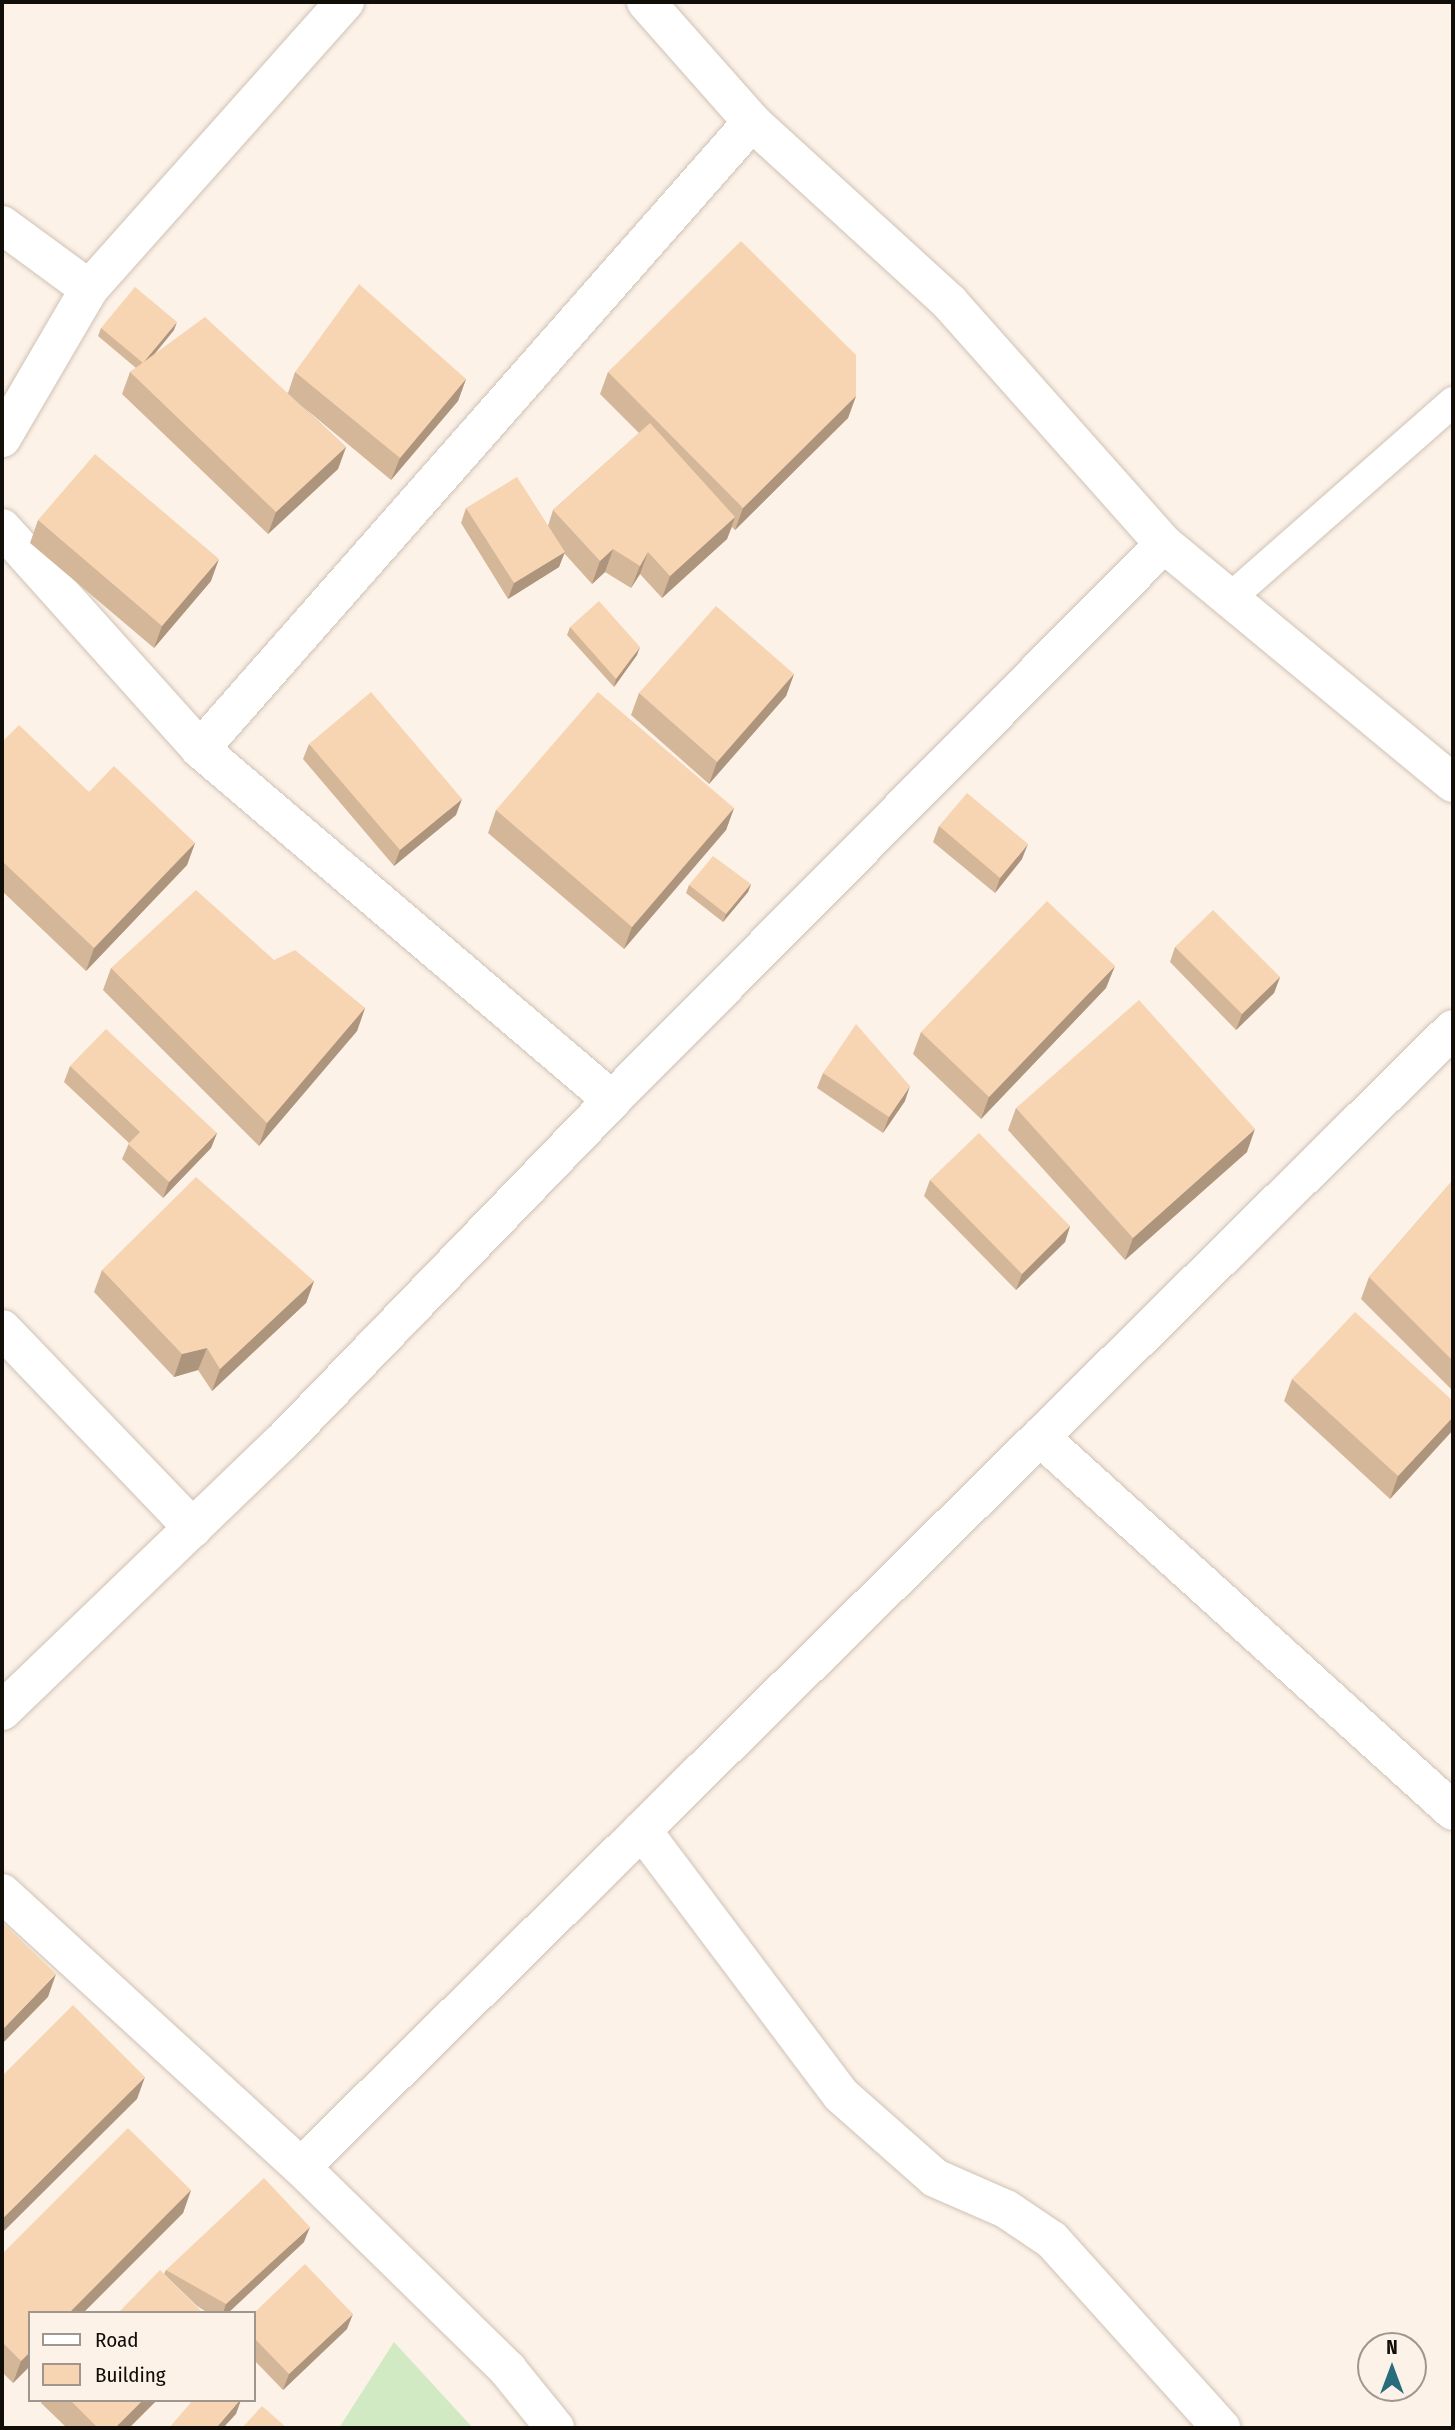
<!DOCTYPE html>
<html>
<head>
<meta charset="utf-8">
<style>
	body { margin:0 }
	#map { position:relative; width:1455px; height:2430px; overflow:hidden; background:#fdf2e8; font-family:"Fira Sans Condensed",sans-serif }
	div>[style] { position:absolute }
	.green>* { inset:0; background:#d1eac3 }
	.roads { filter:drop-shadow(0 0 2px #cfc2b5) drop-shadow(0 0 2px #cfc2b5) }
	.service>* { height:30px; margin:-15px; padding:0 15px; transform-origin:15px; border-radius:15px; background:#fff }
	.minor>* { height:38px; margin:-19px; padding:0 19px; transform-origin:19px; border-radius:19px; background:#fff }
	.wall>* { inset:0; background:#d4b699 }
	.shaded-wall>* { inset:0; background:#ad947d }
	.building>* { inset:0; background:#f7d4b2 }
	span { translate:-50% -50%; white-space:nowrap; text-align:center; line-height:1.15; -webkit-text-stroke:6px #fdf2e8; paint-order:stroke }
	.frame { position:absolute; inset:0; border:4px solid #110d08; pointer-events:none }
	.legend { position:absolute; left:28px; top:2311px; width:228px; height:91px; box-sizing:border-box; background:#fdf2e8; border:2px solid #9f968e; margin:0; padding:9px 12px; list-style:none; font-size:21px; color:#110d08 }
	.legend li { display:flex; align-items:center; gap:14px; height:35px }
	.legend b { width:35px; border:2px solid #9f968e }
	.north { position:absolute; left:1357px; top:2332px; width:70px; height:70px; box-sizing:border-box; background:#fdf2e8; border:2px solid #9f968e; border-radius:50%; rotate:0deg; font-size:19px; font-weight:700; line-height:28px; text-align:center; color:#110d08 }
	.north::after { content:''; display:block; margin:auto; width:24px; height:32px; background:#276d7b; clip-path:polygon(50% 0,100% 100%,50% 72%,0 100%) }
</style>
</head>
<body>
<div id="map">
	<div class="green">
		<div style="clip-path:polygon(394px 2342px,473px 2428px,339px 2428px)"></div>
	</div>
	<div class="roads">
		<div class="service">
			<div style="left:1230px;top:598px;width:297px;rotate:-41.3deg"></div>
		</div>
		<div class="minor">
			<div style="left:646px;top:2px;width:160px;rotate:48.5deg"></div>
			<div style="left:752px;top:122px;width:268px;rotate:42.4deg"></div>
			<div style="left:950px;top:303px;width:322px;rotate:48.4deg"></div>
			<div style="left:1164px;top:544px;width:375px;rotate:39.6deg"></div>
			<div style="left:2px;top:225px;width:108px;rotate:36.3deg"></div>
			<div style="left:2px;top:438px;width:173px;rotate:-59.7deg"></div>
			<div style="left:89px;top:289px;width:385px;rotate:-48.3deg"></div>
			<div style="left:2px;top:528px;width:297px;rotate:48.1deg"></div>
			<div style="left:200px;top:749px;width:541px;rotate:40.43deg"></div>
			<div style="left:200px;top:749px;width:835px;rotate:-48.64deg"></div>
			<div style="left:2px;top:1329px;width:276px;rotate:46.2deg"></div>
			<div style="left:1040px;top:1437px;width:557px;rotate:42.16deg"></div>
			<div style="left:2px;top:1711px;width:388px;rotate:-43.9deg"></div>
			<div style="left:282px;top:1442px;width:475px;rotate:-46deg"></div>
			<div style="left:612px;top:1100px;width:783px;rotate:-45.21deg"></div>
			<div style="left:642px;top:1830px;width:331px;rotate:53.1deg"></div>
			<div style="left:841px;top:2095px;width:125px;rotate:41.4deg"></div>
			<div style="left:935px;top:2178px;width:77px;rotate:23.6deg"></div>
			<div style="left:1006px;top:2209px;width:55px;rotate:34deg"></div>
			<div style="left:1052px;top:2240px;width:253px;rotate:48deg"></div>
			<div style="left:2px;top:1893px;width:406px;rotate:42.5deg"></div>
			<div style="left:301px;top:2167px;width:290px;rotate:44.4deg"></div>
			<div style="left:508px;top:2370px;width:75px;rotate:51deg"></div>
			<div style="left:301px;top:2167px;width:1619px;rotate:-44.65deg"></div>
		</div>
	</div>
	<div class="wall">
		<div style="clip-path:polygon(101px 328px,174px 330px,155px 354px,288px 393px,295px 372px,466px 379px,458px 401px,391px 480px,302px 406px,346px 447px,338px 469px,268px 534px,122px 394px,130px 372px,136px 368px,98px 336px)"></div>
		<div style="clip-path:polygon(608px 372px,856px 396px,848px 418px,735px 530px,732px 527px,727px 539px,662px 598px,640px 574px,631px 588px,605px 572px,592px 584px,564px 553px,559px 567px,508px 599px,461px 523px,466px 508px,548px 526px,553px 510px,639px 433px,600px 394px)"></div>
		<div style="clip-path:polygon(38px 520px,211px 581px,154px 648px,30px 543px)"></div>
		<div style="clip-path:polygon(570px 627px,637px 655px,614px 687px,567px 635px)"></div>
		<div style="clip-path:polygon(794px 674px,786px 696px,709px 784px,631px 715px,639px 693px)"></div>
		<div style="clip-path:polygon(2px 742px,89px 792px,195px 843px,187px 865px,86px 971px,2px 891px)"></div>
		<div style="clip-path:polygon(309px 744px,456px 815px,394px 866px,303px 759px)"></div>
		<div style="clip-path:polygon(734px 808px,726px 830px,624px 949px,488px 833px,496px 810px)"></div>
		<div style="clip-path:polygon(939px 826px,1022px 859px,995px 893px,933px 842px)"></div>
		<div style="clip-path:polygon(751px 884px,748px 892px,723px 922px,686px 893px,689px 885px)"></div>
		<div style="clip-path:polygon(1175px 947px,1280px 977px,1274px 993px,1236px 1030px,1170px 962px)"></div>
		<div style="clip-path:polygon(274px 960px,365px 1008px,357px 1031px,259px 1146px,103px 990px,111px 968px)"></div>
		<div style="clip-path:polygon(1106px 988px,981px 1119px,913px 1054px,921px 1032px)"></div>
		<div style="clip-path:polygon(70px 1066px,217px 1133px,211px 1148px,163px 1198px,122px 1159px,129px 1143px,64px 1082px)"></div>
		<div style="clip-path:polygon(823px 1073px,905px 1101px,883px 1133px,817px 1088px)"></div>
		<div style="clip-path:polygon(1016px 1108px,1247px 1152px,1125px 1260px,1008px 1130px)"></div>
		<div style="clip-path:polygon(930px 1180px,1070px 1226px,1065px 1242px,1016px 1290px,924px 1196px)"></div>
		<div style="clip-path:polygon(1453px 1180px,1453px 1391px,1361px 1299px,1369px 1277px)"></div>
		<div style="clip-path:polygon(102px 1270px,314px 1281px,306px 1303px,212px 1391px,198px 1370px,174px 1377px,94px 1292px)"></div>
		<div style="clip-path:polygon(1292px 1379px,1453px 1401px,1453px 1430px,1390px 1499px,1284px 1401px)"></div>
		<div style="clip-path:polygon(191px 2190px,183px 2213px,83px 2313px,30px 2313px,30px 2366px,13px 2383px,2px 2372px,2px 2254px)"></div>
		<div style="clip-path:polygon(304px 2242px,228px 2313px,208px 2313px,197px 2306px,164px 2274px,166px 2270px)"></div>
		<div style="clip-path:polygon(254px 2313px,347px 2329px,283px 2390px,254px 2360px)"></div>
		<div style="clip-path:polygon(42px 2400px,157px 2400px,129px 2428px,67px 2428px,41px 2403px)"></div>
	</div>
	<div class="shaded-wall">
		<div style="clip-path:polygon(177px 322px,174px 330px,140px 371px,143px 363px)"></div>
		<div style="clip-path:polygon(466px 379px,458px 401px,391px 480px,400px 458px)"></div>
		<div style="clip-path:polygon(856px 396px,848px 418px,735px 530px,743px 508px)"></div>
		<div style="clip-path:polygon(346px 447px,338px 469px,268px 534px,276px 512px)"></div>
		<div style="clip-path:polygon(735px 517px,727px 539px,662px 598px,670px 576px)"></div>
		<div style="clip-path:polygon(613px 549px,605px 572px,592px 584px,600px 561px)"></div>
		<div style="clip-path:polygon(565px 552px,559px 567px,508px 599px,514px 583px)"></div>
		<div style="clip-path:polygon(648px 552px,640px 574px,631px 588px,640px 566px)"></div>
		<div style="clip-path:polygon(219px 559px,211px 581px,154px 648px,162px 626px)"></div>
		<div style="clip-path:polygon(640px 647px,637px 655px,614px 687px,616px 679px)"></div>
		<div style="clip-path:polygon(794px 674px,786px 696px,709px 784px,717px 762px)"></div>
		<div style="clip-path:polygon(462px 799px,456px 815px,394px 866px,400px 850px)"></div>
		<div style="clip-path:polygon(734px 808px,726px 830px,624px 949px,632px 927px)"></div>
		<div style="clip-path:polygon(195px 843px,187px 865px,86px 971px,94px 948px)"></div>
		<div style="clip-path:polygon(1028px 844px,1022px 859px,995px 893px,1000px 878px)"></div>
		<div style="clip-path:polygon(751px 884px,748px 892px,723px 922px,726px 914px)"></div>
		<div style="clip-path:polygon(1115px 966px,1106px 988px,981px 1119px,989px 1097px)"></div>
		<div style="clip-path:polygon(1280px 977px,1274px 993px,1236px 1030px,1242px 1014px)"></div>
		<div style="clip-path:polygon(365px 1008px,357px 1031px,259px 1146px,267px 1123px)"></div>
		<div style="clip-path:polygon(910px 1086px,905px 1101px,883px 1133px,889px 1117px)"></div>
		<div style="clip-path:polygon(1255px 1129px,1247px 1152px,1125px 1260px,1133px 1238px)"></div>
		<div style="clip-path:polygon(217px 1133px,211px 1148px,163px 1198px,169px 1182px)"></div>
		<div style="clip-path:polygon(1070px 1226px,1065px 1242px,1016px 1290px,1022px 1274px)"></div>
		<div style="clip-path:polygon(314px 1281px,306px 1303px,212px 1391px,220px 1369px)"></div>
		<div style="clip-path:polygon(207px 1348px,198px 1370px,174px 1377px,182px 1354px)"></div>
		<div style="clip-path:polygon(1453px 1417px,1453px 1430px,1390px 1499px,1398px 1476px)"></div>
		<div style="clip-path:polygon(56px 1974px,48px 1997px,2px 2044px,2px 2030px)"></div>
		<div style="clip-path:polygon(145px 2077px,137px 2099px,2px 2233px,2px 2219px)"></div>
		<div style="clip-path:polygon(191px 2190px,183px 2213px,83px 2313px,69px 2313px)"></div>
		<div style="clip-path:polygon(310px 2227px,304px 2242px,228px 2313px,223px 2313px,226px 2304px)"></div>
		<div style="clip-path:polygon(353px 2314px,347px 2329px,283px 2390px,289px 2374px)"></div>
		<div style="clip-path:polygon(30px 2352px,30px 2366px,13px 2383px,21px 2361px)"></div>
		<div style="clip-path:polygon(143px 2400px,157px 2400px,129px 2428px,115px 2428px)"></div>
		<div style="clip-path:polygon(240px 2400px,241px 2400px,236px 2414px,223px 2428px,216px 2428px)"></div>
	</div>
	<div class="building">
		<div style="clip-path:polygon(741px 241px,856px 355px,856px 396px,743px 508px,608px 372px)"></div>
		<div style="clip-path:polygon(359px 284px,466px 379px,400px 458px,295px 372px)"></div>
		<div style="clip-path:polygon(135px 287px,177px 322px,143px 363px,101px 328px)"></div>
		<div style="clip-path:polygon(205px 317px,346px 447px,276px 512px,130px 372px)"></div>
		<div style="clip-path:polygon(650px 423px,735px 517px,670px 576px,648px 552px,640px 566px,613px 549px,600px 561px,553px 510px)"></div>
		<div style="clip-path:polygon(95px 454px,219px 559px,162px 626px,38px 520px)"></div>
		<div style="clip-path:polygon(517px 477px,565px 552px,514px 583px,466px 508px)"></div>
		<div style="clip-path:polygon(599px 601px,640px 647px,616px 679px,570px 627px)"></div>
		<div style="clip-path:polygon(716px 606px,794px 674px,717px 762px,639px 693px)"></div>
		<div style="clip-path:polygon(371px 692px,462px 799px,400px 850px,309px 744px)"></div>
		<div style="clip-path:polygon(598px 692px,734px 808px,632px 927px,496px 810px)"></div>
		<div style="clip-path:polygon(19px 725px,89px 792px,114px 766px,195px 843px,94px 948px,2px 861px,2px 742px)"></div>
		<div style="clip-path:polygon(967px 793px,1028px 844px,1000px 878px,939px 826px)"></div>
		<div style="clip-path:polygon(713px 856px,751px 884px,726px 914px,689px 885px)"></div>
		<div style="clip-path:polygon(196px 890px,274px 960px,295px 950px,365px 1008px,267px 1123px,111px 968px)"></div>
		<div style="clip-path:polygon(1047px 901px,1115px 966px,989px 1097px,921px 1032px)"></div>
		<div style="clip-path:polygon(1213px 910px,1280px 977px,1242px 1014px,1175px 947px)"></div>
		<div style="clip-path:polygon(1139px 1000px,1255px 1129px,1133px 1238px,1016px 1108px)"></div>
		<div style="clip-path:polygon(856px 1024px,910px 1086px,889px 1117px,823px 1073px)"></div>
		<div style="clip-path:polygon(106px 1029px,217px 1133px,169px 1182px,128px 1144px,140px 1132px,70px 1066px)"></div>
		<div style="clip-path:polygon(979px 1133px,1070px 1226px,1022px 1274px,930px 1180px)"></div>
		<div style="clip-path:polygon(196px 1177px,314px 1281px,220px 1369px,207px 1348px,182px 1354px,102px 1270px)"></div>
		<div style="clip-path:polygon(1453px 1180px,1453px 1361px,1369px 1277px)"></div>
		<div style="clip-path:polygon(1355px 1312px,1453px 1401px,1453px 1417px,1398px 1476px,1292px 1379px)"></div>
		<div style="clip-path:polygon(2px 1922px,56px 1974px,2px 2030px)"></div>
		<div style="clip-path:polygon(73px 2005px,145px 2077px,2px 2219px,2px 2076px)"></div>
		<div style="clip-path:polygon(128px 2128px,191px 2190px,69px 2313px,30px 2313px,30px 2352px,21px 2361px,2px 2342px,2px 2254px)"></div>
		<div style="clip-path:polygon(264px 2178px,310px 2227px,226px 2304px,166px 2270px)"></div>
		<div style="clip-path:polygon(305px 2264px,353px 2314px,289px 2374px,254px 2338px,254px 2313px)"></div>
		<div style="clip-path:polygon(160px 2270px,203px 2313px,118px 2313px)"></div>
		<div style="clip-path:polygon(70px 2400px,143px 2400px,115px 2428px,98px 2428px)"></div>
		<div style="clip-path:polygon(193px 2400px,240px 2400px,216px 2428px,169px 2428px)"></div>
		<div style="clip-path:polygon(262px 2406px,287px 2428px,242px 2428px)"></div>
	</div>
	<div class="frame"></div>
	<ul class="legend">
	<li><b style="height:9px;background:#fff"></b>Road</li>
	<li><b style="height:19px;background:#f7d4b2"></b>Building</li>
	</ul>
	<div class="north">N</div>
</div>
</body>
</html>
